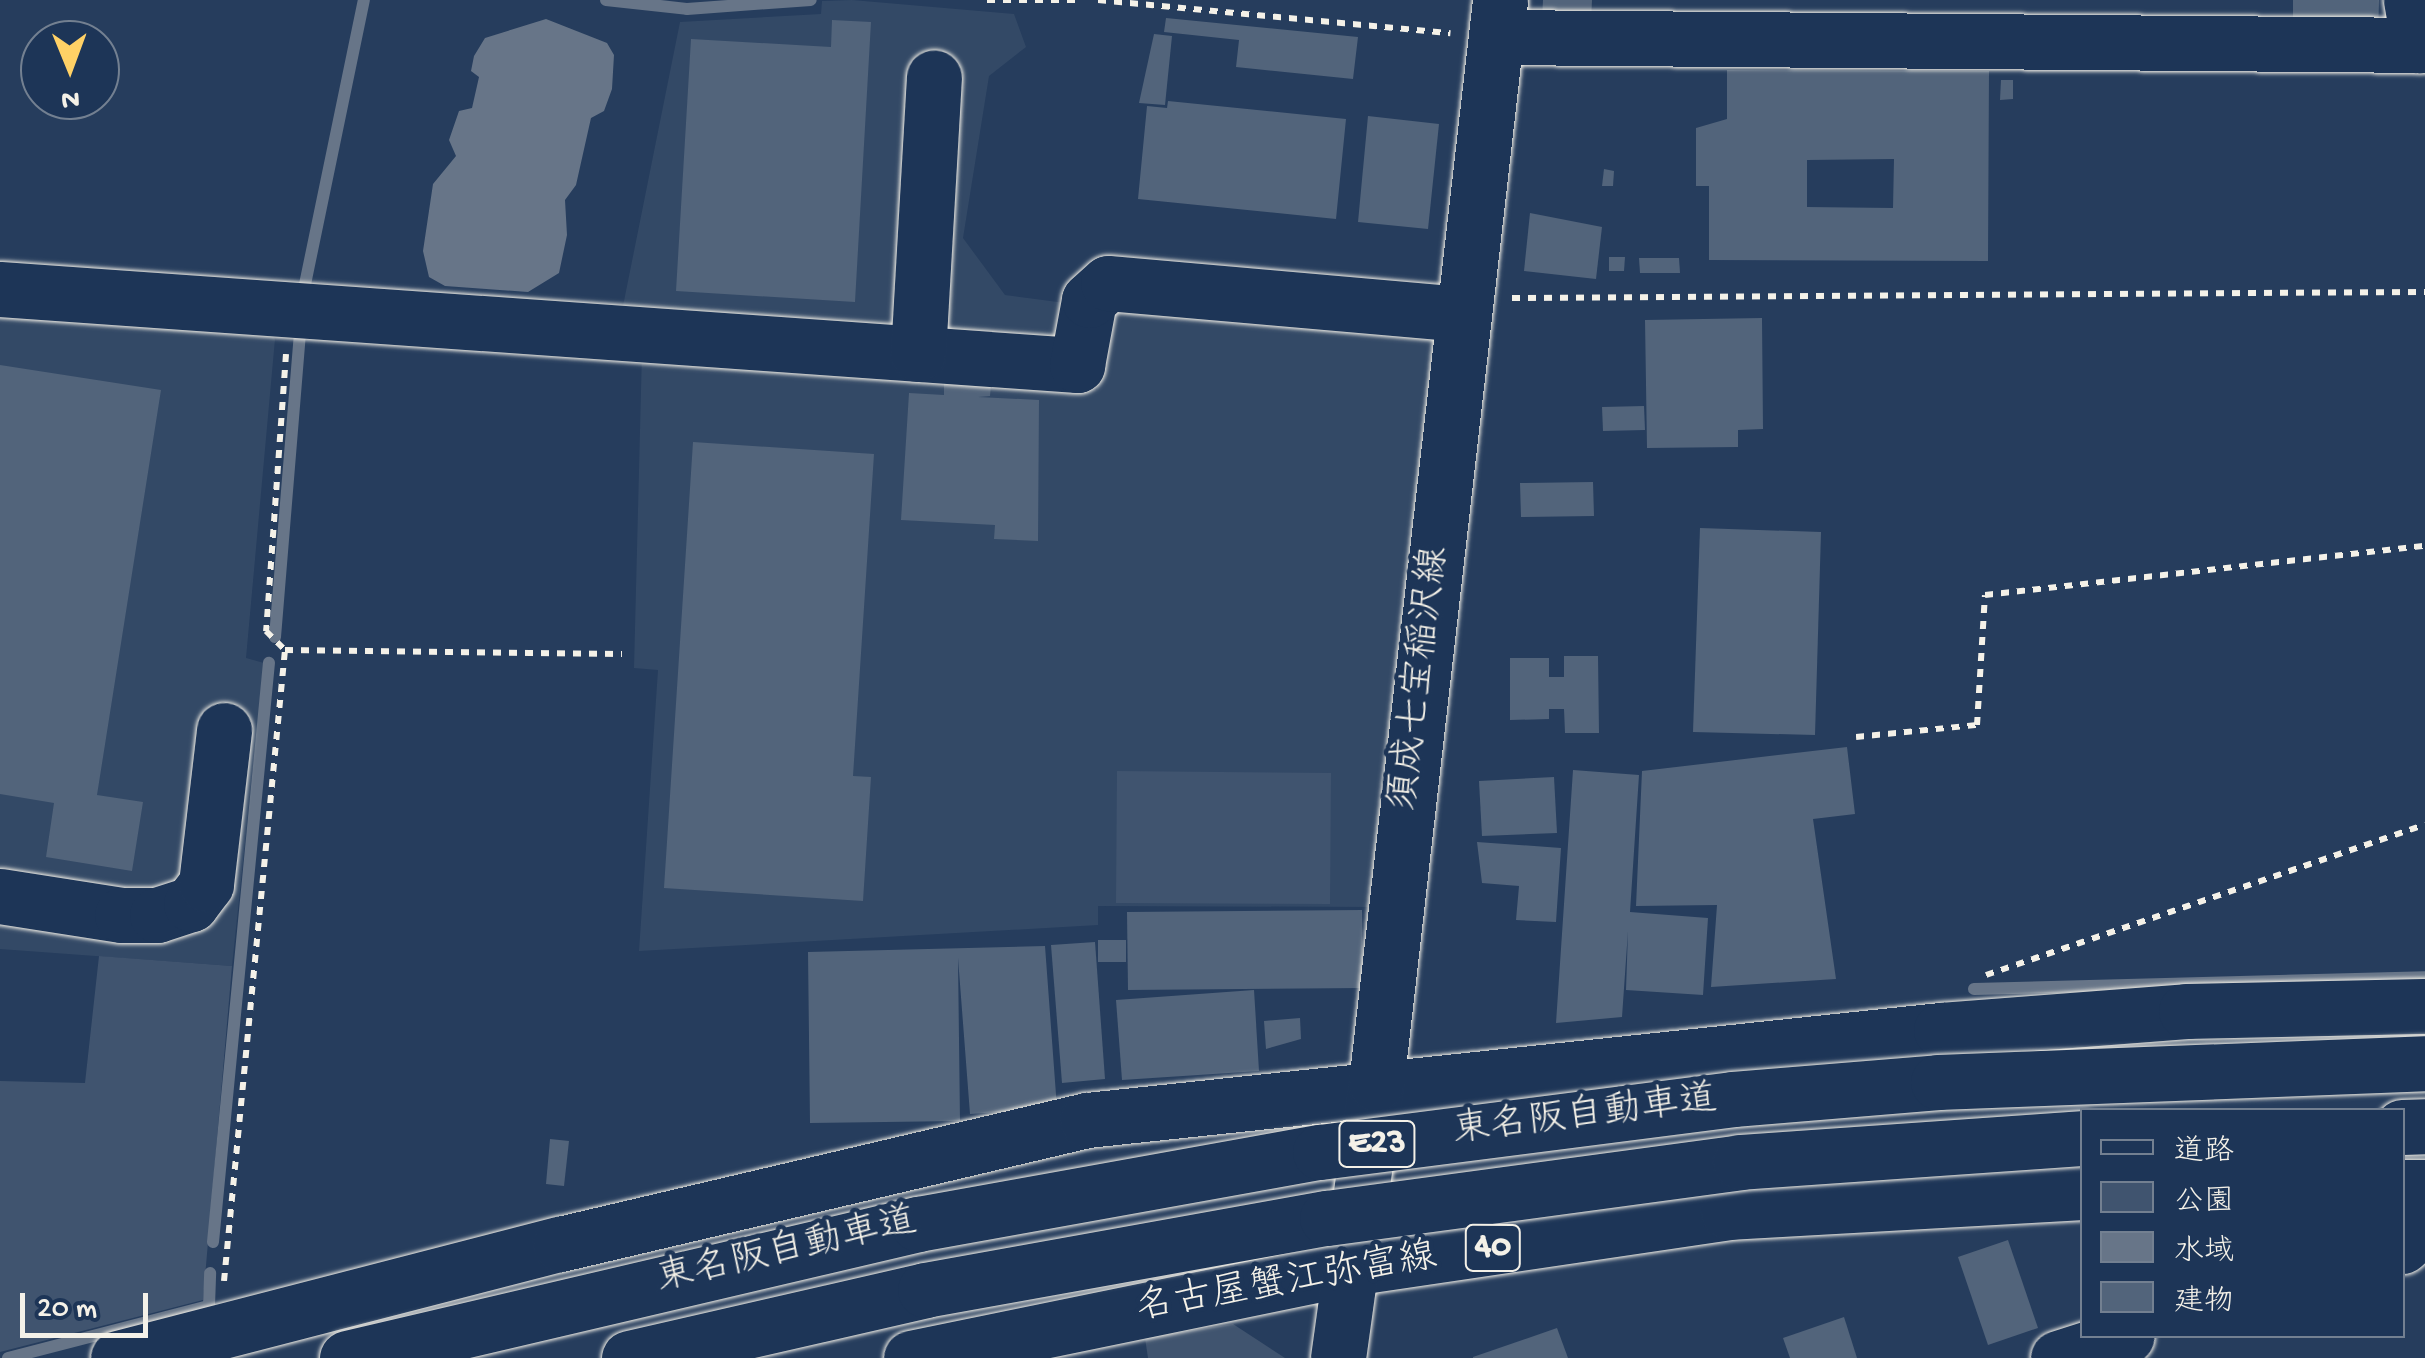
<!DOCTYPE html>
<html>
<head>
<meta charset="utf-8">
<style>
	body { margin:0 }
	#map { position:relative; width:2425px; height:1358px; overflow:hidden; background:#263d5d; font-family:"Gochi Hand","Klee One",sans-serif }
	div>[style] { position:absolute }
	.built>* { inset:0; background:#334966 }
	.green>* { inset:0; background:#40546f }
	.water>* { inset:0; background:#677588 }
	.stream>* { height:12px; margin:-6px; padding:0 6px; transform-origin:6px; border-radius:6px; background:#677588 }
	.building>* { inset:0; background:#52647b }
	.path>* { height:6px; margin-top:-3px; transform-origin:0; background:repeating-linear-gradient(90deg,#f4f1e8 0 8px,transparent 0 16px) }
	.roads { filter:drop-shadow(0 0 2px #f4f1e8) drop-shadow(0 0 2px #f4f1e8) }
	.minor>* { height:55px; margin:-27.5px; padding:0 27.5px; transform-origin:27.5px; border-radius:27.5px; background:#1d3557 }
	.major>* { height:55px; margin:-27.5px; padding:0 27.5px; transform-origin:27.5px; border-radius:27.5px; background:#1d3557 }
	.highway>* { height:55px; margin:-27.5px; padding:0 27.5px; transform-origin:27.5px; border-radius:27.5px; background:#1d3557 }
	.bridges { filter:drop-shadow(0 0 2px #f4f1e8) drop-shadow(0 0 2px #f4f1e8) }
	.highway-bridge>* { height:55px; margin:-27.5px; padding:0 27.5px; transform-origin:27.5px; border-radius:27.5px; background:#1d3557 }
	span { translate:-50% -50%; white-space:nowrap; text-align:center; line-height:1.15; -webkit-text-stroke:9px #1d3557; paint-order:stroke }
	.shield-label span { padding:2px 8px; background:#1d3557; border:2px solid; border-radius:8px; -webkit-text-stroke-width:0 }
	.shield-label { font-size:35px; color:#f4f1e8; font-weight:700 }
	.street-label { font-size:38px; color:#f4f1e8 }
	.legend { position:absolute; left:2080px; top:1108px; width:325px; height:230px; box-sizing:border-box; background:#1d3557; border:2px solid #738091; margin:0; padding:12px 18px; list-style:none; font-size:30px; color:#f4f1e8 }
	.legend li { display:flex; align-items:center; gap:20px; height:50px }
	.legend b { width:50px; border:2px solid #738091 }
	.north { position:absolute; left:20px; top:20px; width:100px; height:100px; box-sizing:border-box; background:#1d3557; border:2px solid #738091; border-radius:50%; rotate:179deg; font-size:28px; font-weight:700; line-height:40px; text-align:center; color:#f4f1e8 }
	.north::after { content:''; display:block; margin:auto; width:35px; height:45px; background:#ffd166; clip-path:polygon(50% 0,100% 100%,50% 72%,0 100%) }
	.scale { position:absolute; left:20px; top:1293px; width:128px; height:45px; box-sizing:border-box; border:5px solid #f4f1e8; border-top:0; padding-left:12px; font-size:30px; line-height:35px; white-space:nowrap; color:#f4f1e8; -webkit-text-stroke:8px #1d3557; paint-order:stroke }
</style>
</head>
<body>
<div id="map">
	<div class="built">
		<div style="clip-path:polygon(852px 0,1014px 14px,1026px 47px,989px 76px,963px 238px,1005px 295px,1073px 304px,1052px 347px,621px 316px,680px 22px,821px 14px,822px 1px)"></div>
		<div style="clip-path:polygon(0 305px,263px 325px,275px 339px,246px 658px,264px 663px,232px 966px,0 949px)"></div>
		<div style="clip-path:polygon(1107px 305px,1437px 331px,1376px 907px,1098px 906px,1098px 925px,639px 951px,658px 670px,634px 668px,642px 351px,1097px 390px)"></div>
	</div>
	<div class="green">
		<div style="clip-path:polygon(1117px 771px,1331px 773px,1330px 904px,1116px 903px)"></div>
		<div style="clip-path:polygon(99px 956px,232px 966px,203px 1300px,0 1352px,0 1081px,85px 1083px)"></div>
		<div style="clip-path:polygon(1233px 1324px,1285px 1358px,1148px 1358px,1145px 1338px)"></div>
	</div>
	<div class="water">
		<div style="clip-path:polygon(546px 19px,607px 43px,614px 55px,612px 89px,604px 111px,591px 118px,576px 185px,565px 200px,567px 235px,559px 273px,528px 292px,445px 286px,429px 277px,423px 251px,433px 184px,456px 156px,449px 140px,459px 111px,472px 108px,479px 77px,471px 71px,474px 56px,485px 38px)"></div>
	</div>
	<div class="stream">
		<div style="left:606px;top:0;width:81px;rotate:6.3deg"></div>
		<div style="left:687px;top:9px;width:124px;rotate:-4.2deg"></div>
		<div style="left:303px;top:294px;width:300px;rotate:-78.3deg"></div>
		<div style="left:275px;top:637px;width:317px;rotate:-85.3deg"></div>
		<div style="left:1974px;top:989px;width:451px;rotate:-1.5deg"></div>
		<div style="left:213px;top:1242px;width:582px;rotate:-84.48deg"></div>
		<div style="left:8px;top:1358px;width:208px;rotate:-14.5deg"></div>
		<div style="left:209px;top:1306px;width:33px;rotate:-88deg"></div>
	</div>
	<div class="building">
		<div style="clip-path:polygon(1543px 0,1592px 0,1591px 22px,1542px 20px)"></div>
		<div style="clip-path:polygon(2293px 0,2379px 0,2378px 39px,2293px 37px)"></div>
		<div style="clip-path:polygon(1166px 18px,1358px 37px,1353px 79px,1236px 67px,1239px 40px,1164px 32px)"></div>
		<div style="clip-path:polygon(832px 20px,871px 22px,855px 302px,676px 291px,691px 39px,831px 47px)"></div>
		<div style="clip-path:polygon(1154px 34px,1172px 36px,1165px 105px,1139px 103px)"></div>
		<div style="clip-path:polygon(evenodd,1727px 70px,1989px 71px,1988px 261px,1709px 260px,1709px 186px,1696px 186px,1696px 128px,1727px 119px,1727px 70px,1894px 159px,1893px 208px,1807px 207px,1807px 160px,1894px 159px)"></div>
		<div style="clip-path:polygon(2001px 80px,2013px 80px,2013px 99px,2000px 100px)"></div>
		<div style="clip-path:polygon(1168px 101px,1346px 119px,1336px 219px,1138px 199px,1147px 106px,1167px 108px)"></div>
		<div style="clip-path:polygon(1368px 116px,1439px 124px,1428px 229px,1358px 222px)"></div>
		<div style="clip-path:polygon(1604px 169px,1614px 171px,1613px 186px,1602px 186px)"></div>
		<div style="clip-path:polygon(1530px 213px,1602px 227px,1596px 279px,1524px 271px)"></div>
		<div style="clip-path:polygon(1609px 257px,1625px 257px,1624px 271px,1609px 271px)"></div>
		<div style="clip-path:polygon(1639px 258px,1679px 258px,1680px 273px,1640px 273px)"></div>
		<div style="clip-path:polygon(1762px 318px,1763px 429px,1738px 430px,1738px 447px,1647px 448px,1645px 320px)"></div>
		<div style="clip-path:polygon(0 365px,161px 390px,97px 795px,143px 802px,132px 871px,46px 857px,54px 803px,0 794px)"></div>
		<div style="clip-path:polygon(944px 383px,991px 385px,990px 396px,978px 397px,1039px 400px,1038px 541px,994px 539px,995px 525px,901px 520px,909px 393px,944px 395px)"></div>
		<div style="clip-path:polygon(1644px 406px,1645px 430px,1603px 431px,1602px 407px)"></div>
		<div style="clip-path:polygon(693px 442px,874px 454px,853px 776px,871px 777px,863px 901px,664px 888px)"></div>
		<div style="clip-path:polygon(1593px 482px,1594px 516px,1521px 517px,1520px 483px)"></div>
		<div style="clip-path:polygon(1700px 528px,1821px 532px,1815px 735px,1693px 732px)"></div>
		<div style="clip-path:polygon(1564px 656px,1598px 656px,1599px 733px,1565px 733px,1564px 709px,1549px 709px,1549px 719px,1510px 720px,1510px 658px,1549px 658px,1549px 677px,1564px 677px)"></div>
		<div style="clip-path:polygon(1847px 747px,1855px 814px,1813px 819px,1836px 979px,1711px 987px,1717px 905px,1636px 906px,1642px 771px)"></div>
		<div style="clip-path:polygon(1573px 770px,1639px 775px,1630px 912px,1708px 918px,1703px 995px,1626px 990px,1628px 931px,1622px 1017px,1556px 1023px)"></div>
		<div style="clip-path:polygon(1554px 777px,1557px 833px,1482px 836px,1479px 781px)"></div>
		<div style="clip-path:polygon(1477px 842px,1561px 848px,1556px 922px,1516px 920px,1519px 886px,1482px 883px)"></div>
		<div style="clip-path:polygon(1362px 910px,1363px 988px,1128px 990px,1127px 912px)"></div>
		<div style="clip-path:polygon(1098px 940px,1126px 940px,1126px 962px,1098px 962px)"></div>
		<div style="clip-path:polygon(1095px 942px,1105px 1079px,1062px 1083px,1051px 945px)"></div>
		<div style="clip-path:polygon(1045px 946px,1057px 1108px,970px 1114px,958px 958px,960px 1121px,810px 1123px,808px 952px)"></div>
		<div style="clip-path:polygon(1254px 990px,1259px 1071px,1122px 1080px,1116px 1000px)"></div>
		<div style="clip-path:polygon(1300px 1018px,1301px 1039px,1266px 1049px,1264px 1021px)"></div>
		<div style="clip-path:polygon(550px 1139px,569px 1141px,564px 1186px,546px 1184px)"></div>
		<div style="clip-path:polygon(2008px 1240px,2038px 1328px,1988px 1345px,1958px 1257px)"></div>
		<div style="clip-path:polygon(1844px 1317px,1857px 1358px,1790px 1358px,1783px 1338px)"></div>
		<div style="clip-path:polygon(1557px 1328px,1568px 1358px,1473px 1358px,1473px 1357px)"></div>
	</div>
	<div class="path">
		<div style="left:987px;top:0;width:95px"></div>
		<div style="left:1098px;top:0;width:354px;rotate:5.4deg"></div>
		<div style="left:1512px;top:298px;width:913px;rotate:-0.38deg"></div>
		<div style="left:286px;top:354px;width:278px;rotate:94.1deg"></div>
		<div style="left:266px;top:631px;width:27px;rotate:45deg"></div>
		<div style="left:285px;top:650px;width:337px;rotate:0.7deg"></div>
		<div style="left:1856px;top:737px;width:122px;rotate:-5.7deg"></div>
		<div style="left:1977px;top:725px;width:130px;rotate:-86.5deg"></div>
		<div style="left:1985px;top:595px;width:443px;rotate:-6.4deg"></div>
		<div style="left:1986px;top:975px;width:464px;rotate:-18.9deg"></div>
		<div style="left:224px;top:1281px;width:634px;rotate:-84.48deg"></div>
	</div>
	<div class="roads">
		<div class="minor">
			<div style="left:2411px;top:0;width:46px;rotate:79.9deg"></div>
			<div style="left:1496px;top:37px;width:929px;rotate:0.49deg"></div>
			<div style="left:0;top:289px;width:1080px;rotate:4.04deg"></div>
			<div style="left:1077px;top:365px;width:66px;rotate:-79.5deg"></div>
			<div style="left:1089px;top:300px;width:25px;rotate:-42deg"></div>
			<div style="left:1108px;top:283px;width:357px;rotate:5deg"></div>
			<div style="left:918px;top:354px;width:277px;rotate:-86.7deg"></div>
			<div style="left:0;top:896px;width:123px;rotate:8.9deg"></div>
			<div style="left:122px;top:915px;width:35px"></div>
			<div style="left:157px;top:915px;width:36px;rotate:-18deg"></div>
			<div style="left:191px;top:904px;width:25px;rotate:-53deg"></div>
			<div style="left:206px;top:884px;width:155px;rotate:-83.3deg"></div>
			<div style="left:2402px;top:1246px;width:31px;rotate:-42deg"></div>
			<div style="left:118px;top:1358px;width:456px;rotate:-14.5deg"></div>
			<div style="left:560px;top:1244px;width:541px;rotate:-13.24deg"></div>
			<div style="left:1087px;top:1120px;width:859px;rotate:-6.02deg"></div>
			<div style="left:1941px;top:1030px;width:246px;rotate:-4.4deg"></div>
			<div style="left:2186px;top:1011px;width:239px;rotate:-1.2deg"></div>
			<div style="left:2058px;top:1358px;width:72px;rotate:-17.7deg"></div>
		</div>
		<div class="major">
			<div style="left:2402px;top:1187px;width:23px"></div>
			<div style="left:911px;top:1358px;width:448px;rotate:-11.6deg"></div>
			<div style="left:1350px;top:1268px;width:382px;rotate:-8.4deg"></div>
			<div style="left:1728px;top:1212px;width:355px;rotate:-3.2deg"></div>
			<div style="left:1338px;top:1358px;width:277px;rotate:-82.1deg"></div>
			<div style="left:1376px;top:1084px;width:1091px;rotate:-83.47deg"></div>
		</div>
		<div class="highway">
			<div style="left:2402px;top:1127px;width:23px;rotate:-2deg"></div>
		</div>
	</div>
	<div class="bridges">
		<div class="highway-bridge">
			<div style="left:347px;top:1358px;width:587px;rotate:-13.21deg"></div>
			<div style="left:918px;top:1224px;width:408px;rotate:-10.2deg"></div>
			<div style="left:1320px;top:1152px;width:416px;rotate:-7.3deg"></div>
			<div style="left:1733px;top:1099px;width:206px;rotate:-4.7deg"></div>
			<div style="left:1938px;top:1082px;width:487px;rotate:-2.2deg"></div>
			<div style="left:629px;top:1358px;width:304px;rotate:-12.9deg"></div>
			<div style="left:925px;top:1290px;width:408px;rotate:-10.2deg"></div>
			<div style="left:1327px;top:1218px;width:417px;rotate:-7.7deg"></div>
			<div style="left:1740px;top:1162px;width:343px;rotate:-4deg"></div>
		</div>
	</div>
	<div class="shield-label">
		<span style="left:1377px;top:1144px">E23</span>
		<span style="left:1493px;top:1248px">40</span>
	</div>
	<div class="street-label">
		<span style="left:1422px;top:679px;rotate:-83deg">須成七宝稲沢線</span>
		<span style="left:1585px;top:1118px;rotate:-7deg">東名阪自動車道</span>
		<span style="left:787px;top:1253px;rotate:-13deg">東名阪自動車道</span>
		<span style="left:1287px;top:1285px;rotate:-10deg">名古屋蟹江弥富線</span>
	</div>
	<ul class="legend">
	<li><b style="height:12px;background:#1d3557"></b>道路</li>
	<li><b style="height:28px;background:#40546f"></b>公園</li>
	<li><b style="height:28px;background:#677588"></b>水域</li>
	<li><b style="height:28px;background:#52647b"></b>建物</li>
	</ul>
	<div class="north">N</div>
	<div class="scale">20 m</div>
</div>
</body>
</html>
